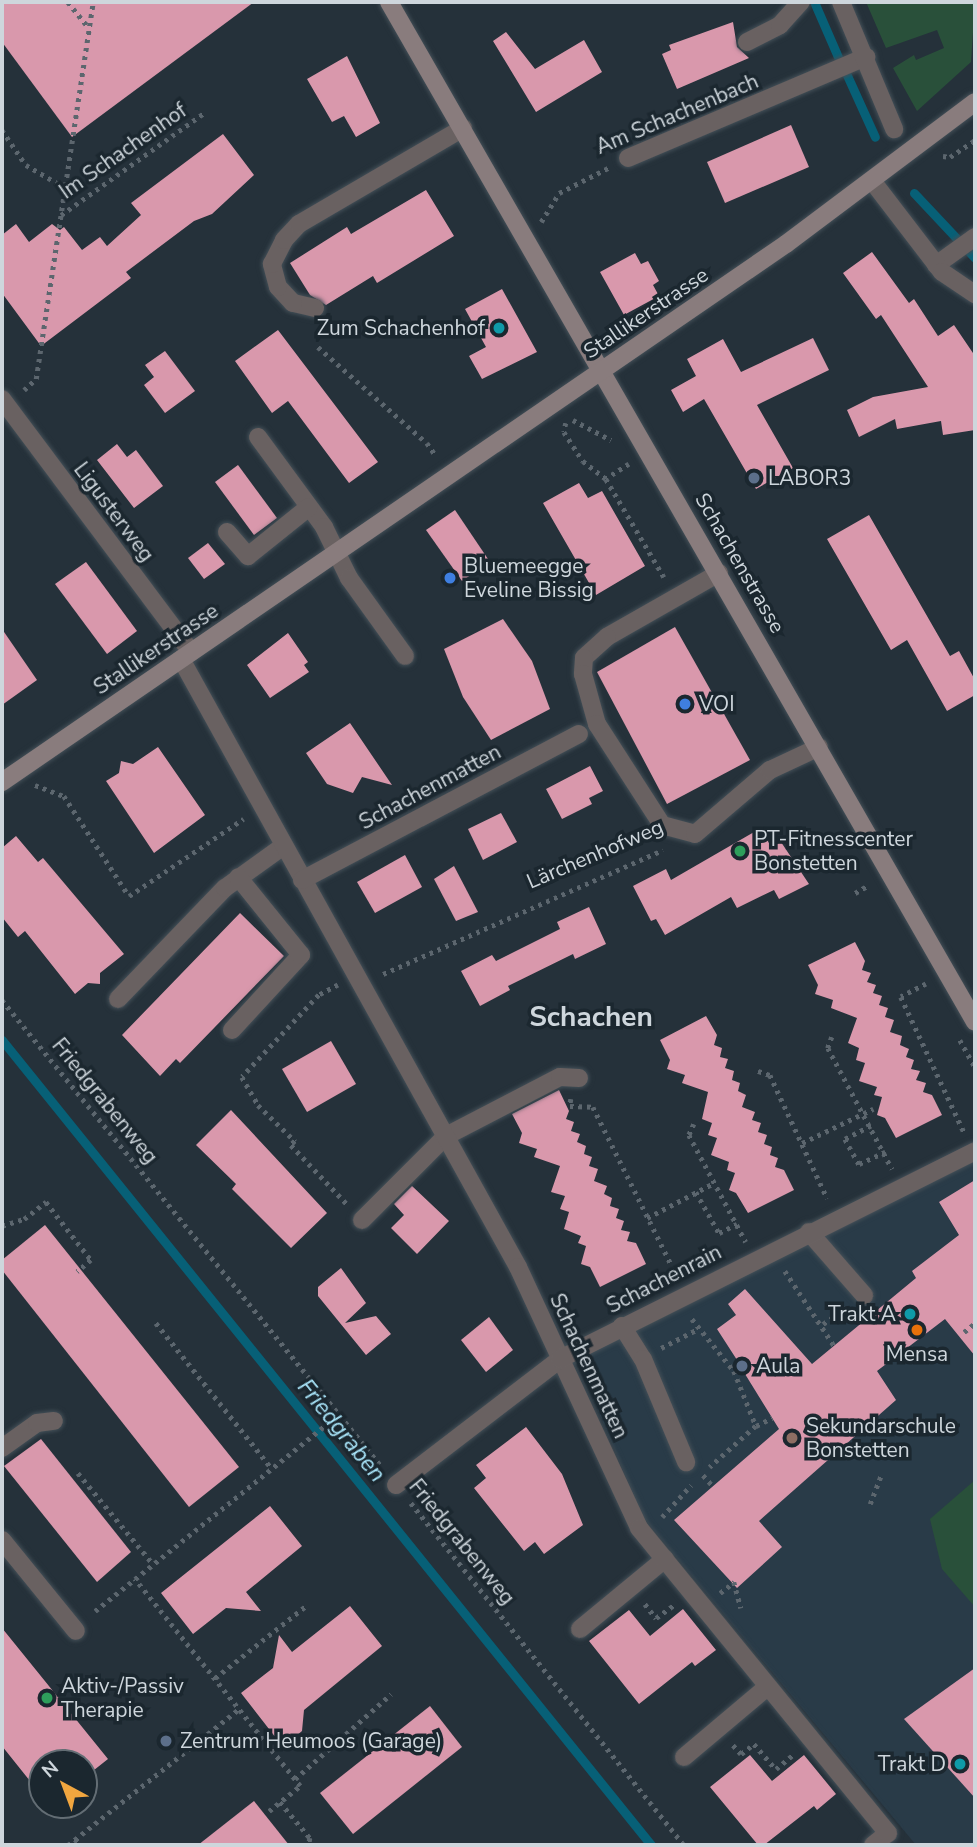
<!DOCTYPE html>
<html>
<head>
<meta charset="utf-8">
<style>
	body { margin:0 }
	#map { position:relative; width:977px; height:1847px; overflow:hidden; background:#25313a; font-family:"Nunito Sans",sans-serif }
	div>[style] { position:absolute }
	.built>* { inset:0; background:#293b48 }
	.green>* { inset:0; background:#29503a }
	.stream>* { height:9px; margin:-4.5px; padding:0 4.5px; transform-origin:4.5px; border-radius:4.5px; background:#076077 }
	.building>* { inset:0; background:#d998ac }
	.path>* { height:4.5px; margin-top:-2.25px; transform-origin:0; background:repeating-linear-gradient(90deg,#5c666e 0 3.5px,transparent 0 8.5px) }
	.roads { filter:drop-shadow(0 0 2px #434f57) drop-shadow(0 0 2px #434f57) }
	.lane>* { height:18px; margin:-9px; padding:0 9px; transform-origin:9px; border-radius:9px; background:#696161 }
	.street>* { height:18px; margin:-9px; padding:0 9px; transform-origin:9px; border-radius:9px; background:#696161 }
	.secondary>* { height:18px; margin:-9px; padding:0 9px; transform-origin:9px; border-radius:9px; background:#897c7d }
	.dots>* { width:19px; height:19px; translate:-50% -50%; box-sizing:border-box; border:4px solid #1b272f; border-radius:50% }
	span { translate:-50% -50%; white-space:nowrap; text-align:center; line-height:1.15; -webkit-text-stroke:7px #1b272f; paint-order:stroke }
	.street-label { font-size:21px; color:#ced6dc }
	.poi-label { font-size:21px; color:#ced6dc }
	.right { translate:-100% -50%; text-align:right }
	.left { translate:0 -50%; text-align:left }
	.water-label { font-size:23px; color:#a8e4f9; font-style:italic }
	.district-label { font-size:28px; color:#ced6dc; font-weight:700 }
	.frame { position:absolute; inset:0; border:4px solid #ced6dc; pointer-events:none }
	.north { position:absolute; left:28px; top:1749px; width:70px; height:70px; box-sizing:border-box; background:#1b272f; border:2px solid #636d74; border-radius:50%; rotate:319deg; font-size:19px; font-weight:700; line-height:28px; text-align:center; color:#ced6dc }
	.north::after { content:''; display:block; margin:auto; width:24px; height:32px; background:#f1a63f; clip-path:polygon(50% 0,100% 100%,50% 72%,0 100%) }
</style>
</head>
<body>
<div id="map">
	<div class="built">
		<div style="clip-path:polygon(975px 1161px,975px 1845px,916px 1845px,643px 1517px,576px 1359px)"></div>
	</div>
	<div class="green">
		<div style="clip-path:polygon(866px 2px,975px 2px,971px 62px,917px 111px,893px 68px,914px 55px,916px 60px,944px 48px,937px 30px,886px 48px)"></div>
		<div style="clip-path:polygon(975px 1480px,975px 1607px,942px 1569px,930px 1519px)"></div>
	</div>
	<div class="stream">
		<div style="left:815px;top:4px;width:58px;rotate:66.5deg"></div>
		<div style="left:846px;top:73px;width:70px;rotate:65.6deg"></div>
		<div style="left:914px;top:193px;width:89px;rotate:46.8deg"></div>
		<div style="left:2px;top:1040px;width:1034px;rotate:51.12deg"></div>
	</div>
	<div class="building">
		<div style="clip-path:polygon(2px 2px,254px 2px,72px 137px,2px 42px)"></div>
		<div style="clip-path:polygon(733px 22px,737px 47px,749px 58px,677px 89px,662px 54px,671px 50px,669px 45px)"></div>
		<div style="clip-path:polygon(506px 32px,535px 69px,584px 40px,602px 72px,536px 112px,493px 41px)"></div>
		<div style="clip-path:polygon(347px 56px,380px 123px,356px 137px,344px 116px,332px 122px,307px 79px)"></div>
		<div style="clip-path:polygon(791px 125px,809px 167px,725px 203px,707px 162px)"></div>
		<div style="clip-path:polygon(223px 134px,254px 175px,212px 214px,194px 221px,126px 272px,131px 278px,41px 346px,2px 293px,2px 235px,16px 224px,29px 242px,52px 224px,60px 230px,64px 227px,82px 250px,100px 237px,107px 246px,141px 215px,131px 203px)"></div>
		<div style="clip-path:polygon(426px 190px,454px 236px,377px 283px,373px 276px,326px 305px,310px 295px,290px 263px,347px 227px,351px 234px)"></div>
		<div style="clip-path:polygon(872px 252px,909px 303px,914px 299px,938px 336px,954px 325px,975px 356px,975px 430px,943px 435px,941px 421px,897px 429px,895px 419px,859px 437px,847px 410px,873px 397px,928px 387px,881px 315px,876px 319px,843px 273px)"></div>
		<div style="clip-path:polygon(635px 253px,641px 264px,648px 261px,659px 281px,653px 285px,659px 296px,624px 315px,600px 272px)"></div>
		<div style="clip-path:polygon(502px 289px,537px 352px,482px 379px,469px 356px,486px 347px,465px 309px)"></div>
		<div style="clip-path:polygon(278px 330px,378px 462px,349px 483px,288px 401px,272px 413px,235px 361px)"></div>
		<div style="clip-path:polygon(813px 338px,829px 370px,757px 405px,793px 468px,756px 489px,704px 399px,683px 412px,671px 390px,696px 376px,687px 359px,723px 339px,741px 372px)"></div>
		<div style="clip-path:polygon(165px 351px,195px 391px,165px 413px,144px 385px,154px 377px,145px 365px)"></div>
		<div style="clip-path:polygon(117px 444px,127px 457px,136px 450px,163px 486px,134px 508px,97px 460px)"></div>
		<div style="clip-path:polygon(238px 465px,277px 518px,254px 535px,215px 482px)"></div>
		<div style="clip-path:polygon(579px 483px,588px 498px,602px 491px,645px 566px,596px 595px,543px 503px)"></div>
		<div style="clip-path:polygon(455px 510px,490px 562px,462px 581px,426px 530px)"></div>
		<div style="clip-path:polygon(869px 515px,950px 656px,959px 651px,975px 680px,975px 695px,947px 711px,907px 640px,891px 650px,827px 539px)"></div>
		<div style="clip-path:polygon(208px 543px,225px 564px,204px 579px,188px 558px)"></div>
		<div style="clip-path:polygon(86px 562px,137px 631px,107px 654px,55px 584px)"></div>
		<div style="clip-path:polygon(503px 619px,532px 661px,550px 709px,491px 740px,463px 697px,444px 649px)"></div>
		<div style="clip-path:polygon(675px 627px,750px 760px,667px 804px,597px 672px)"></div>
		<div style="clip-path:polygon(2px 629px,37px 680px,2px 705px)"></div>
		<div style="clip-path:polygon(288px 633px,308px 662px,304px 665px,309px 672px,270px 698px,247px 665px)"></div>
		<div style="clip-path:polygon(350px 723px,392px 785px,362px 777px,353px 793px,327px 784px,306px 753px)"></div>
		<div style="clip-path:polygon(158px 747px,205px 815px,154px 853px,106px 781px,119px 773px,121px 761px,133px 764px)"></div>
		<div style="clip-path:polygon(590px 766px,603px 791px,589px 798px,592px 804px,562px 819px,546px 789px)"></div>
		<div style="clip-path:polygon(501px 813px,517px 842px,483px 860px,468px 829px)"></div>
		<div style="clip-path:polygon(761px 828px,771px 847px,781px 842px,809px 884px,779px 899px,774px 890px,737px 908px,731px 897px,665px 935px,656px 919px,651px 921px,633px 886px,666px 869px,671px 880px)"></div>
		<div style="clip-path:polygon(16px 836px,38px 862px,43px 858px,124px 954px,100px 973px,100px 984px,88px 983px,75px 994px,25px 931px,18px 937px,2px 917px,2px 848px)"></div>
		<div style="clip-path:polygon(405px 855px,422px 887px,375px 913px,357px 882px)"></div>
		<div style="clip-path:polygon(454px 866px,478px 912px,456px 921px,434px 879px)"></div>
		<div style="clip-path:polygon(589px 907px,606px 944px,575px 959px,573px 954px,508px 986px,510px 990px,480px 1006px,461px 971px,492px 955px,496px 961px,560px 929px,557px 922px)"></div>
		<div style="clip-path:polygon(240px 913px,284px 956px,180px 1063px,176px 1059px,160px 1076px,122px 1035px)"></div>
		<div style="clip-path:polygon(855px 942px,865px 961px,862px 970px,871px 973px,867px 982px,876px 985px,873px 993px,882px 996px,879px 1005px,888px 1008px,885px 1017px,894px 1020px,890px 1032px,902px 1036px,900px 1045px,909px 1049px,906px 1057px,914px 1060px,911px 1069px,920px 1071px,916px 1080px,926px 1083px,923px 1092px,932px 1095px,942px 1115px,896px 1138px,885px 1118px,877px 1115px,882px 1097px,874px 1095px,877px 1087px,859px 1081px,865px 1063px,856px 1060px,859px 1048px,848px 1043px,857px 1018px,831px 1008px,833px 1000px,815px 994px,818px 985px,808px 965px)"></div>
		<div style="clip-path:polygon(706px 1016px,717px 1035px,714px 1045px,722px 1048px,720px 1057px,728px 1059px,725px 1068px,734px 1071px,732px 1080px,740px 1083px,738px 1091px,746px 1095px,742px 1107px,755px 1112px,752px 1120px,761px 1123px,758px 1132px,767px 1135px,764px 1144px,772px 1147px,770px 1155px,778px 1158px,775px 1167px,784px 1170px,794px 1190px,748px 1213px,736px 1193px,729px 1190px,735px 1173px,727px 1170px,729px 1162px,711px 1155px,717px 1138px,708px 1135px,712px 1123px,702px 1119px,708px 1092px,682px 1083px,685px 1075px,667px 1069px,670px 1060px,660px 1040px)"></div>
		<div style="clip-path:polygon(331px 1041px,356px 1084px,307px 1112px,282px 1069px)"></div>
		<div style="clip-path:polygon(559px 1090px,569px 1111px,566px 1119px,574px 1122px,571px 1131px,580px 1134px,577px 1142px,586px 1146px,584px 1154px,592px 1157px,589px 1166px,598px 1169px,594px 1181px,607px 1186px,604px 1194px,612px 1198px,610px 1206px,619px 1209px,616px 1218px,624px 1221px,621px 1230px,630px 1232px,627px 1241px,636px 1243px,646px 1264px,600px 1287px,590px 1267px,581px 1264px,586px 1246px,578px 1243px,581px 1236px,564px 1229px,569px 1212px,560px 1209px,565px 1196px,551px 1192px,560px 1166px,534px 1157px,537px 1149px,519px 1143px,522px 1133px,512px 1114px)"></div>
		<div style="clip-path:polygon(231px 1110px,327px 1213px,291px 1248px,232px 1189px,236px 1184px,196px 1145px)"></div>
		<div style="clip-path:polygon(975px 1180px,975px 1356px,945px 1319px,877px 1371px,896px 1400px,759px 1521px,782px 1547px,737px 1588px,674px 1520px,779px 1429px,745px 1374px,734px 1371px,737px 1360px,717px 1329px,736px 1315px,728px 1304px,745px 1289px,812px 1364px,916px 1278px,912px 1271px,959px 1235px,939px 1202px)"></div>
		<div style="clip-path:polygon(412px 1186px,449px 1221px,417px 1254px,391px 1228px,404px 1215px,394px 1204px)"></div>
		<div style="clip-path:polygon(45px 1225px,239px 1467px,189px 1507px,2px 1270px,2px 1260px)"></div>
		<div style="clip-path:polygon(341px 1268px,366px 1303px,345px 1323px,376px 1316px,391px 1334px,366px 1355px,318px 1296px,318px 1287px)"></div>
		<div style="clip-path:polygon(489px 1317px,513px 1350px,486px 1372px,461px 1340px)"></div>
		<div style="clip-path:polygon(526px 1427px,562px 1474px,583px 1525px,544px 1554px,535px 1542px,524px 1551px,474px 1488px,486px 1478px,476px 1465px)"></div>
		<div style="clip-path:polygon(41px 1439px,131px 1552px,97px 1582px,4px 1466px)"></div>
		<div style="clip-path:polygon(270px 1506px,302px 1546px,246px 1592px,261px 1611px,226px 1608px,193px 1634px,161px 1593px)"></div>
		<div style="clip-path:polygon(350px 1606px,382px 1646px,304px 1710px,302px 1731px,283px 1747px,241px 1693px,273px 1668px,279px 1635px,292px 1652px)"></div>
		<div style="clip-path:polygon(683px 1609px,716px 1650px,695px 1666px,692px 1662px,639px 1704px,589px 1641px,629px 1610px,650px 1636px)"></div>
		<div style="clip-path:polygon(2px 1628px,108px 1759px,84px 1778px,84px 1763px,42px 1763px,42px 1796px,2px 1746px)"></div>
		<div style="clip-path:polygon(975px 1668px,975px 1798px,904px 1719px)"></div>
		<div style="clip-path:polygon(430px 1706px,462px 1747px,353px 1834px,320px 1793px)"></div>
		<div style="clip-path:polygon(750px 1755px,772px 1781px,804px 1755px,836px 1794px,817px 1810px,814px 1806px,764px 1845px,758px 1845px,710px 1787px)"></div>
		<div style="clip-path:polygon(254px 1801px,289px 1845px,198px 1845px)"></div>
	</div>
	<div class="path">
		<div style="left:68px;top:2px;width:33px;rotate:51deg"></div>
		<div style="left:2px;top:130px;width:42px;rotate:55.6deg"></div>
		<div style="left:26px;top:165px;width:48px;rotate:30.3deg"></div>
		<div style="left:943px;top:156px;width:7px;rotate:8deg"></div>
		<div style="left:950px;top:157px;width:30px;rotate:-34deg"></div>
		<div style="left:61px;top:215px;width:176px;rotate:-35.5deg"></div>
		<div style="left:541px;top:222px;width:34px;rotate:-58deg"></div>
		<div style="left:559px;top:193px;width:55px;rotate:-27deg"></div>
		<div style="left:318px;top:347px;width:145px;rotate:41.4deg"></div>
		<div style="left:427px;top:443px;width:16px;rotate:55deg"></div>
		<div style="left:24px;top:390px;width:16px;rotate:-43deg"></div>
		<div style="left:36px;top:379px;width:381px;rotate:-81.4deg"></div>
		<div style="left:573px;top:420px;width:43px;rotate:27.8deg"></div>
		<div style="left:566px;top:423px;width:9px;rotate:103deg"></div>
		<div style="left:564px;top:432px;width:35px;rotate:57deg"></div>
		<div style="left:583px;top:461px;width:29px;rotate:38deg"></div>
		<div style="left:629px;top:464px;width:27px;rotate:147deg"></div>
		<div style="left:606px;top:479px;width:114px;rotate:59.4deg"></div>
		<div style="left:35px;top:785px;width:31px;rotate:21deg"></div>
		<div style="left:64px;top:796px;width:119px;rotate:57deg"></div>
		<div style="left:129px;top:896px;width:138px;rotate:-34deg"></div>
		<div style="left:855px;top:893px;width:16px;rotate:-30deg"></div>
		<div style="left:383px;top:974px;width:306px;rotate:-23.9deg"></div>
		<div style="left:926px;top:984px;width:28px;rotate:153deg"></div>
		<div style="left:901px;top:997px;width:149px;rotate:65deg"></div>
		<div style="left:338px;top:985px;width:21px;rotate:152deg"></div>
		<div style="left:319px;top:995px;width:112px;rotate:133.2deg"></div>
		<div style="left:242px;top:1077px;width:32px;rotate:60deg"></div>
		<div style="left:258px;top:1105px;width:52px;rotate:44.2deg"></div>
		<div style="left:295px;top:1141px;width:6px;rotate:135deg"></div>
		<div style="left:291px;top:1145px;width:81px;rotate:46.5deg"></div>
		<div style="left:2px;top:1000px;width:601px;rotate:50.88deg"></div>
		<div style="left:832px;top:1037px;width:12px;rotate:110deg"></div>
		<div style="left:828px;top:1048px;width:137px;rotate:62.1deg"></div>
		<div style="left:960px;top:1040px;width:31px;rotate:61deg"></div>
		<div style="left:758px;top:1071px;width:13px;rotate:18deg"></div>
		<div style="left:770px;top:1075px;width:136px;rotate:65.1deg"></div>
		<div style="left:571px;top:1099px;width:7px;rotate:98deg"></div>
		<div style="left:570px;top:1106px;width:23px;rotate:2deg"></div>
		<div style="left:593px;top:1107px;width:189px;rotate:63.6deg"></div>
		<div style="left:694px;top:1124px;width:12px;rotate:114deg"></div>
		<div style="left:689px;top:1135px;width:121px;rotate:62deg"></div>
		<div style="left:871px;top:1126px;width:29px;rotate:153deg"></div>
		<div style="left:845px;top:1139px;width:29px;rotate:61deg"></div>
		<div style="left:859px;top:1164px;width:29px;rotate:-25deg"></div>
		<div style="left:802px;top:1143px;width:79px;rotate:-25.6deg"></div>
		<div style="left:696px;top:1192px;width:47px;rotate:60.7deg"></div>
		<div style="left:719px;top:1233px;width:20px;rotate:-27deg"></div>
		<div style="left:647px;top:1218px;width:76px;rotate:-27.6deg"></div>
		<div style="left:2px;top:1226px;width:23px;rotate:-18deg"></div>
		<div style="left:24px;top:1219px;width:28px;rotate:-38deg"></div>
		<div style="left:46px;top:1202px;width:73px;rotate:52.2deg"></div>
		<div style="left:91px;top:1260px;width:18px;rotate:139deg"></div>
		<div style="left:785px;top:1271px;width:91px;rotate:56.7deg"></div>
		<div style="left:692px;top:1319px;width:67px;rotate:51.1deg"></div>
		<div style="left:734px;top:1371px;width:59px;rotate:68.2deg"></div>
		<div style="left:756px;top:1426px;width:62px;rotate:138.3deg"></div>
		<div style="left:156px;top:1323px;width:186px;rotate:51.5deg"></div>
		<div style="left:823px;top:1324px;width:28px;rotate:-35deg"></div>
		<div style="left:964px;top:1332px;width:14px;rotate:-39deg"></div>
		<div style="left:661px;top:1348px;width:42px;rotate:-27.2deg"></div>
		<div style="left:756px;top:1426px;width:18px;rotate:-27deg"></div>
		<div style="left:78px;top:1473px;width:118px;rotate:50.5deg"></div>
		<div style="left:703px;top:1475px;width:13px;rotate:48deg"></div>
		<div style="left:411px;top:1503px;width:438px;rotate:51.4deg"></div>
		<div style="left:870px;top:1504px;width:30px;rotate:-69deg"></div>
		<div style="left:662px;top:1517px;width:43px;rotate:-47.8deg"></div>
		<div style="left:720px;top:1593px;width:18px;rotate:-38deg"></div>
		<div style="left:734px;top:1582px;width:27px;rotate:75deg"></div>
		<div style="left:645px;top:1604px;width:18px;rotate:52deg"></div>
		<div style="left:656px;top:1618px;width:22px;rotate:-36deg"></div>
		<div style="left:95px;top:1611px;width:51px;rotate:-38.7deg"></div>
		<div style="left:215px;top:1678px;width:117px;rotate:-38.4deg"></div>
		<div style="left:733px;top:1745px;width:12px;rotate:48deg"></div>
		<div style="left:741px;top:1754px;width:16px;rotate:-38deg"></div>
		<div style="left:754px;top:1744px;width:33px;rotate:49deg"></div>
		<div style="left:776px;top:1769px;width:23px;rotate:-40deg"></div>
		<div style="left:295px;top:1779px;width:128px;rotate:-41.5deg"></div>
		<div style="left:280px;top:1802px;width:47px;rotate:50.2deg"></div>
		<div style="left:310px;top:1838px;width:7px;rotate:98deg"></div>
		<div style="left:269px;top:1811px;width:40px;rotate:-39deg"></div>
		<div style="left:300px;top:1786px;width:265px;rotate:-128.6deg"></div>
		<div style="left:135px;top:1579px;width:261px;rotate:-38.9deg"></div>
		<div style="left:75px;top:1839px;width:8px;rotate:50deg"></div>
		<div style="left:68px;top:1845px;width:218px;rotate:-38.5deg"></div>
	</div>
	<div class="roads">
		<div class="lane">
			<div style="left:747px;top:42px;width:37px;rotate:-27deg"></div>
			<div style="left:780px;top:25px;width:31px;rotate:-48deg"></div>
			<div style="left:628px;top:158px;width:259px;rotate:-23deg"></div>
			<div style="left:936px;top:265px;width:48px;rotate:-35.7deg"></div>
			<div style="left:315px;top:308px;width:23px;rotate:-167deg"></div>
			<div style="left:293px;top:303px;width:22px;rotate:-133deg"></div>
			<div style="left:278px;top:287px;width:24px;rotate:-105deg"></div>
			<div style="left:272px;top:264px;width:27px;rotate:-63deg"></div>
			<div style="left:284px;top:240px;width:22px;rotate:-47deg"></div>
			<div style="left:299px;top:224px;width:190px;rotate:-30.3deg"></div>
			<div style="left:258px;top:437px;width:112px;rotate:53.7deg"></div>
			<div style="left:324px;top:527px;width:57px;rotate:63.9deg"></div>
			<div style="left:349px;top:578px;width:96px;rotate:54.3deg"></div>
			<div style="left:227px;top:532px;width:32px;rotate:49deg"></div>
			<div style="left:248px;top:556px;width:78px;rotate:-38.8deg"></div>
			<div style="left:719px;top:573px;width:129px;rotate:150.3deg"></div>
			<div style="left:607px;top:637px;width:31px;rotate:138deg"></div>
			<div style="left:584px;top:658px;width:16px;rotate:94deg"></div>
			<div style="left:583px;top:674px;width:52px;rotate:74.4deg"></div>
			<div style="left:597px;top:724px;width:120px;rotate:57.2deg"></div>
			<div style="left:662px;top:825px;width:34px;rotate:15deg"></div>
			<div style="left:695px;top:834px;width:99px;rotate:-40.5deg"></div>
			<div style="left:770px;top:770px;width:54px;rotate:-25.1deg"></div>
			<div style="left:118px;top:999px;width:154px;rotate:-46.1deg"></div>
			<div style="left:225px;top:888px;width:70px;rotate:-35.7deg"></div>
			<div style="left:232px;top:1030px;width:102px;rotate:-47.4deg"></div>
			<div style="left:301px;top:955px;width:100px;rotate:-128.9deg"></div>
			<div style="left:362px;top:1220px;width:119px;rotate:-45deg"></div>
			<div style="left:446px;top:1136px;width:128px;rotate:-27.4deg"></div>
			<div style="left:560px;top:1077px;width:19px;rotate:3deg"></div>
			<div style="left:809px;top:1232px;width:84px;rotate:48.9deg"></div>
			<div style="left:622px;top:1326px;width:39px;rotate:58deg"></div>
			<div style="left:643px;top:1359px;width:112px;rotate:67.3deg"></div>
			<div style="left:2px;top:1448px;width:43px;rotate:-35.5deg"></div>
			<div style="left:37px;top:1423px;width:17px;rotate:-7deg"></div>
			<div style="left:580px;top:1629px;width:110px;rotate:-39.5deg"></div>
			<div style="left:684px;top:1757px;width:109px;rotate:-40.1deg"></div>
			<div style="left:873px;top:1845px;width:19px;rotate:-39deg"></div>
		</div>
		<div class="street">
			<div style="left:841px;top:2px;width:138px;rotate:67.3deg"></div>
			<div style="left:873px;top:182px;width:113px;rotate:52.5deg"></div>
			<div style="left:942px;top:272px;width:40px;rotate:34deg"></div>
			<div style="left:2px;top:399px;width:316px;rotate:53.2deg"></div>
			<div style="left:181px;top:659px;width:695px;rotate:61deg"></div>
			<div style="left:518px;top:1267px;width:288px;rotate:65.1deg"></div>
			<div style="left:639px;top:1528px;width:394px;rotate:50.8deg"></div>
			<div style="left:302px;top:880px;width:313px;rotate:-27.8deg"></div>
			<div style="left:396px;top:1485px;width:207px;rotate:-37.5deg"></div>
			<div style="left:560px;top:1359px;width:464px;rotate:-26.6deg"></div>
			<div style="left:2px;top:1540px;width:117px;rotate:50.9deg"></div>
		</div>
		<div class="secondary">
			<div style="left:389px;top:2px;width:1176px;rotate:60.12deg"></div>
			<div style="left:2px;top:782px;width:951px;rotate:-34.46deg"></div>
			<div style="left:786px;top:244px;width:236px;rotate:-36.9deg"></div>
		</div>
	</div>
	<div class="dots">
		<div style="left:499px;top:328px;background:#0f9aa8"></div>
		<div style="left:754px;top:478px;background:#5c6f8a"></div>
		<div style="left:450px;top:578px;background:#3f7fe0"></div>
		<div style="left:685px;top:704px;background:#3f7fe0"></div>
		<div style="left:740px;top:851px;background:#2e9e5b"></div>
		<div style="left:910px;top:1314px;background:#0f9aa8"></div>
		<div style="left:917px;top:1330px;background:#e8710a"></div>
		<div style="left:742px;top:1366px;background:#5c6f8a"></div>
		<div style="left:792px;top:1438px;background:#8d6e63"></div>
		<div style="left:47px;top:1698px;background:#2e9e5b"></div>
		<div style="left:166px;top:1741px;background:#5c6f8a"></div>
		<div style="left:960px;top:1764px;background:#0f9aa8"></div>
	</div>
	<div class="street-label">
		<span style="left:677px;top:114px;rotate:-23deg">Am Schachenbach</span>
		<span style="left:123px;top:151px;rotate:-35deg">Im Schachenhof</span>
		<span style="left:646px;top:313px;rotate:-34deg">Stallikerstrasse</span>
		<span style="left:114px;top:512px;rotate:53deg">Ligusterweg</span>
		<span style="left:740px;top:563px;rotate:60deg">Schachenstrasse</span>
		<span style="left:156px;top:649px;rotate:-34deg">Stallikerstrasse</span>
		<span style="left:430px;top:787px;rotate:-28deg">Schachenmatten</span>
		<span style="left:595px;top:854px;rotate:-23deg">Lärchenhofweg</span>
		<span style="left:105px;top:1101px;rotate:51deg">Friedgrabenweg</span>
		<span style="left:664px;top:1279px;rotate:-27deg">Schachenrain</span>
		<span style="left:589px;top:1366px;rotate:65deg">Schachenmatten</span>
		<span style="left:462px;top:1542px;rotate:51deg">Friedgrabenweg</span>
	</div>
	<div class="poi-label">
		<span class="right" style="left:485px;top:328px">Zum Schachenhof</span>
		<span class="left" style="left:768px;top:478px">LABOR3</span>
		<span class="left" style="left:464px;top:578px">Bluemeegge<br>Eveline Bissig</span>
		<span class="left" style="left:699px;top:704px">VOI</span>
		<span class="left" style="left:754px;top:851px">PT-Fitnesscenter<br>Bonstetten</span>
		<span class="right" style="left:896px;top:1314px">Trakt A</span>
		<span style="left:917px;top:1354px">Mensa</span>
		<span class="left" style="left:756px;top:1366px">Aula</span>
		<span class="left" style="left:806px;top:1438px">Sekundarschule<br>Bonstetten</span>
		<span class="left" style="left:61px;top:1698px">Aktiv-/Passiv<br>Therapie</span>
		<span class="left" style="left:180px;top:1741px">Zentrum Heumoos (Garage)</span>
		<span class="right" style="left:946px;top:1764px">Trakt D</span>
	</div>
	<div class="water-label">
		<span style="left:341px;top:1431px;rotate:51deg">Friedgraben</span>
	</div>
	<div class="district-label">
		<span style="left:591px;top:1017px">Schachen</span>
	</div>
	<div class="frame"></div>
	<div class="north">N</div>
</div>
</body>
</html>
